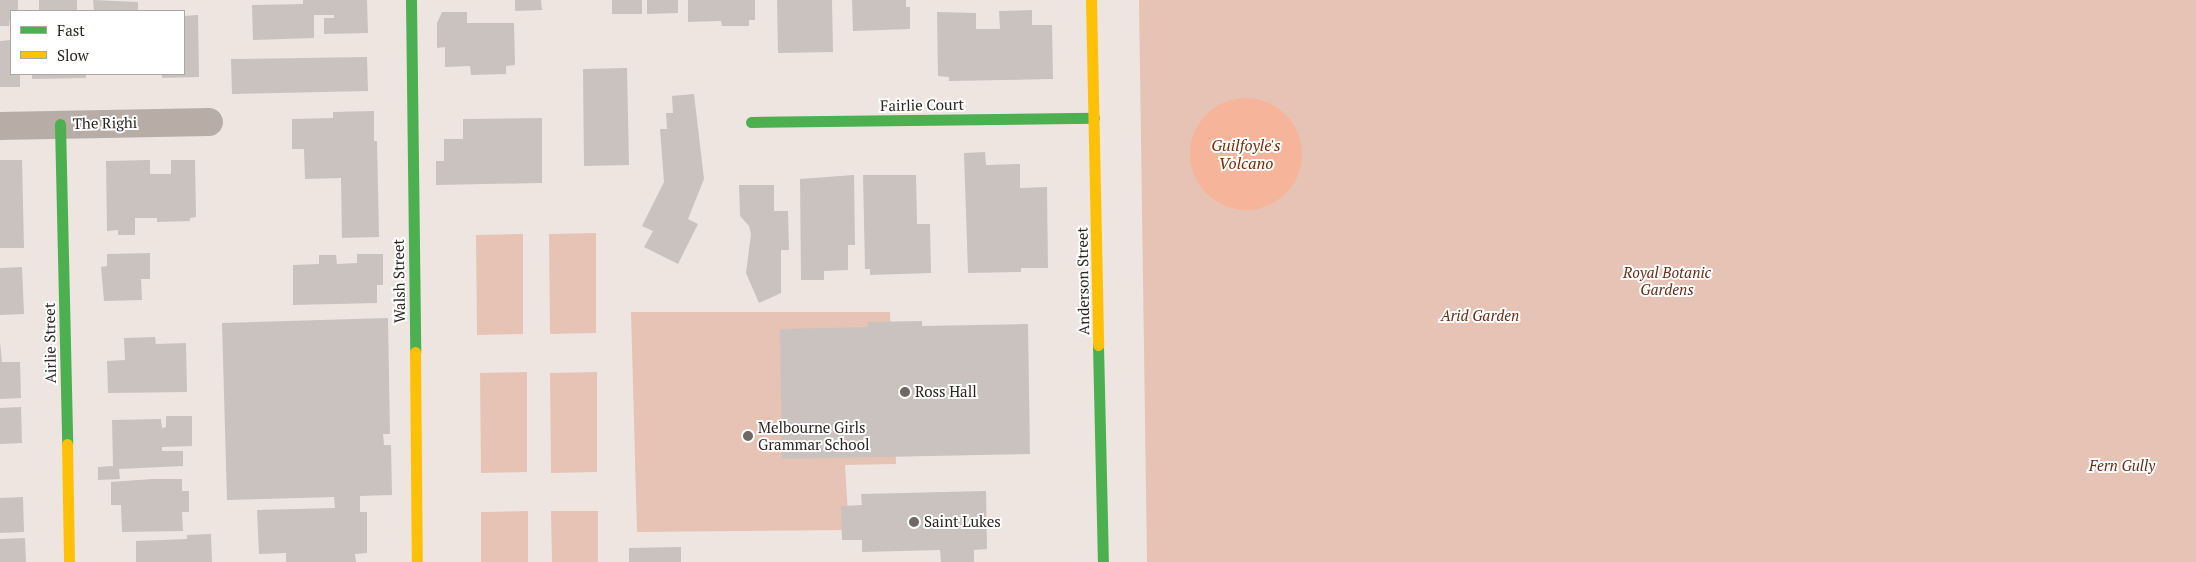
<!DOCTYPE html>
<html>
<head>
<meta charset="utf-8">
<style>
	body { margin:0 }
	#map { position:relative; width:2196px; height:562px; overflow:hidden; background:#eee5e1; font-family:"PT Serif",serif }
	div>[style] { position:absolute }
	.green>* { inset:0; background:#e7c3b5 }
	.water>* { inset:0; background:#f6b59b }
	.round { border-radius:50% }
	.building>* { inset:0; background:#cac2bf }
	.street>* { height:28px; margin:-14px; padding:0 14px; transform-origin:14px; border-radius:14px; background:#b8aca7 }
	.fast>* { height:11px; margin:-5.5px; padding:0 5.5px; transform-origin:5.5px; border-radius:5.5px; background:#4caf50 }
	.slow>* { height:11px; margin:-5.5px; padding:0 5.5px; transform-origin:5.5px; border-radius:5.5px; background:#ffc107 }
	.dots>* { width:14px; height:14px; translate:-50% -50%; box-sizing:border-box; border:2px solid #fff; border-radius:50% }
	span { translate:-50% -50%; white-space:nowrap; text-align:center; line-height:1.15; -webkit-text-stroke:4px #fff; paint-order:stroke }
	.street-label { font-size:15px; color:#2b2522 }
	.park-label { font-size:15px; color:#662d17; font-style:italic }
	.poi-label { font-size:15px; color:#2b2522 }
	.left { translate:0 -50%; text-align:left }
	.water-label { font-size:16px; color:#792b04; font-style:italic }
	.legend { position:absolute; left:10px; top:10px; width:175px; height:65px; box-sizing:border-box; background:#fff; border:1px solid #aaa8a7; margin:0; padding:6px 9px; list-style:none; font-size:15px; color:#2b2522 }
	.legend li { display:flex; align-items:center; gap:10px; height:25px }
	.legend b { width:25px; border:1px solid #aaa8a7 }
</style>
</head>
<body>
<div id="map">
	<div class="green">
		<div style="clip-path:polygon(1139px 0,2196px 0,2196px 562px,1147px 562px)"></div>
		<div style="clip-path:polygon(596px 233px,596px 333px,550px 334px,549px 234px)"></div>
		<div style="clip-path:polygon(523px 234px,523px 334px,477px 335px,476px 235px)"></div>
		<div style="clip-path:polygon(631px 312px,890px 312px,896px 464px,845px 465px,849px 530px,637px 532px)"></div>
		<div style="clip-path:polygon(527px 372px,527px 472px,481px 473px,480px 373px)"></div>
		<div style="clip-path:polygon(597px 372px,597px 472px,551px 473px,550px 373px)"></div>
		<div style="clip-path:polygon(528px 511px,528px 562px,481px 562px,481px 512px)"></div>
		<div style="clip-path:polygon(551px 511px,598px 511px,598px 562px,552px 562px)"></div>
	</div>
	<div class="water">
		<div class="round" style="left:1190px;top:98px;width:112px;height:112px"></div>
	</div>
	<div class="building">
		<div style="clip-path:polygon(0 0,18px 0,18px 11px,11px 11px,9px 26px,0 26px)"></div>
		<div style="clip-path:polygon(39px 0,77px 0,77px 11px,39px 11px)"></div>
		<div style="clip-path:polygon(93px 0,138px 2px,138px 11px,94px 11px)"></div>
		<div style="clip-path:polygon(303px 0,367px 0,368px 33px,324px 34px,324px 18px,334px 18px,334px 15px,314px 15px,314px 38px,253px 40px,252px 5px,303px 4px)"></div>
		<div style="clip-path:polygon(515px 0,541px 0,542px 10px,515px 11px)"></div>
		<div style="clip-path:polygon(612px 0,642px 0,642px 14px,612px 14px)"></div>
		<div style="clip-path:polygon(647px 0,678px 0,678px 13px,647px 14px)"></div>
		<div style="clip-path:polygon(688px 0,755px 0,755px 20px,749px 20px,749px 26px,722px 26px,721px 21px,688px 22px)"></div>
		<div style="clip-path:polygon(777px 0,832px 0,833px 52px,778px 53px)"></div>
		<div style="clip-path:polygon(852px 0,906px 0,906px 7px,910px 7px,910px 29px,853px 31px)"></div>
		<div style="clip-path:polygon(1032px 10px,1032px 25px,1052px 25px,1053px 79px,949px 81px,949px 77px,938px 76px,937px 12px,976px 13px,976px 29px,1000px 29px,999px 11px)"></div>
		<div style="clip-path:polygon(442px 12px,467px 12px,467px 23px,514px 23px,515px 65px,506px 66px,506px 74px,471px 75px,470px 66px,445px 67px,445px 47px,437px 48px,437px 23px)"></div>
		<div style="clip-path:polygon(198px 15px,199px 77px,162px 78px,162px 74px,184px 74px,184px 16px)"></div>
		<div style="clip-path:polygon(11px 40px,11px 74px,20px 74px,20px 87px,0 87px,0 41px)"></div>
		<div style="clip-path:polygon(367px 57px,368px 91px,232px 94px,231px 59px)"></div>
		<div style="clip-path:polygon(627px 68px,629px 165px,584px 166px,583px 69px)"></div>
		<div style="clip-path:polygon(32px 74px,86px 74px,86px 78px,32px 79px)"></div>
		<div style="clip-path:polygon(694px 94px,704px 179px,688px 219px,698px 224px,678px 264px,644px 247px,653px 231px,642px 226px,664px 182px,660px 129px,667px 129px,666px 113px,673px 113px,672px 96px)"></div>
		<div style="clip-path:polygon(374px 111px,374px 141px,377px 141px,379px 237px,342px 238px,341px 178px,305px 179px,304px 149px,292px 149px,292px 119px,333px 118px,333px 112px)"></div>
		<div style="clip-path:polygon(542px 118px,542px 183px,436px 185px,436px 161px,444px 161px,444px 139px,463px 139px,463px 119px)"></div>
		<div style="clip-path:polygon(985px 152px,986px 165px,1020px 164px,1020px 188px,1047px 187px,1048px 268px,1021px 268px,1021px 272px,968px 273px,964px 153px)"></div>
		<div style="clip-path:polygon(0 160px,22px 160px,24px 248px,0 248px)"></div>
		<div style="clip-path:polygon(150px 160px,150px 174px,171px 174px,171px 160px,195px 160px,196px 217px,190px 218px,190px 221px,157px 222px,157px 218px,135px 218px,135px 235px,118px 235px,118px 230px,107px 231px,106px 161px)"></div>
		<div style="clip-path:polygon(854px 175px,855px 245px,848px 245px,848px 270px,824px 271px,824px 280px,801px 280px,800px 179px)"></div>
		<div style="clip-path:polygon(863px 175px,916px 175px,917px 224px,930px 224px,931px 273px,870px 275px,870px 269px,865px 269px)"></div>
		<div style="clip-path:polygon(739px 185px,774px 185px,774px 211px,788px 211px,789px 250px,781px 250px,781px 293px,759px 303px,746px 273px,751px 234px,749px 226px,740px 216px)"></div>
		<div style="clip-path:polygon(150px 253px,150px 279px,141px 279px,142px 300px,104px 301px,101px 267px,107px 266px,107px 254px)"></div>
		<div style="clip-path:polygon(357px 254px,383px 254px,383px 285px,377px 285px,377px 303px,293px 305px,293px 265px,319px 264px,319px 255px,336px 255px,337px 264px,357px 263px)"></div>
		<div style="clip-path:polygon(22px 267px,24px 314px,0 315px,0 268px)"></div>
		<div style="clip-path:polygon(388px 318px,390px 434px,383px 434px,384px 445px,391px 445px,392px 495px,360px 496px,360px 512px,367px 512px,367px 553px,355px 554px,356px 562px,286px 562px,286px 553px,259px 554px,257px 510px,335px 508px,334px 497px,227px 500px,222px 323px)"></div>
		<div style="clip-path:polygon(922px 321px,922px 326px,1028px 324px,1030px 454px,782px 459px,780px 329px,868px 327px,867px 322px)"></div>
		<div style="clip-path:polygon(155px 337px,156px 344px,186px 343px,187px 392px,108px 393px,107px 361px,125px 360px,124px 338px)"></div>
		<div style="clip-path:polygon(0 342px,2px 362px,20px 362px,21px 398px,0 399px)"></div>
		<div style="clip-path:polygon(21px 407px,22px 443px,0 444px,0 408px)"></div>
		<div style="clip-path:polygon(166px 416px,192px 416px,192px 446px,162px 447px,162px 451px,183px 451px,183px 466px,119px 469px,120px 479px,98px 480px,98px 467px,113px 466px,112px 420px,161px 419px,162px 428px,166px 427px)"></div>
		<div style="clip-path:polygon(152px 479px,182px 479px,182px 491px,189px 491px,189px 512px,182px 512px,183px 531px,122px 532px,121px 505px,111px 505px,111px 482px)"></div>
		<div style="clip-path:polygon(986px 491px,987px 549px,974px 550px,974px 562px,941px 562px,940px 550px,862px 552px,862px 540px,842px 540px,841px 506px,862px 505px,861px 494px)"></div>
		<div style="clip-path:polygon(23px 497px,24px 532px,0 533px,0 498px)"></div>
		<div style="clip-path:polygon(211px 534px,212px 562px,136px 562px,136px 541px,187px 539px,187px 535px)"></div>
		<div style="clip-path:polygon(25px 538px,26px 562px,0 562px,0 539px)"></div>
		<div style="clip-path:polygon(681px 547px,681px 562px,629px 562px,629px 548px)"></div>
	</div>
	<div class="street">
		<div style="left:0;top:126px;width:209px;rotate:-1.1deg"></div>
	</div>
	<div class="fast">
		<div style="left:411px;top:0;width:352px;rotate:89.3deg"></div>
		<div style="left:751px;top:122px;width:343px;rotate:-0.7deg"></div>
		<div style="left:60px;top:124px;width:320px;rotate:88.7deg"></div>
		<div style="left:1098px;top:345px;width:217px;rotate:88.7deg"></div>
	</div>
	<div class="slow">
		<div style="left:1091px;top:0;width:345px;rotate:88.8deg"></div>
		<div style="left:415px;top:352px;width:210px;rotate:89.5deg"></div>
		<div style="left:67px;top:444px;width:118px;rotate:89deg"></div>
	</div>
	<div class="dots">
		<div style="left:905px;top:392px;background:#6f6865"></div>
		<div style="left:748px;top:436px;background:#6f6865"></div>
		<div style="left:914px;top:522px;background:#6f6865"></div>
	</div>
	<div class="street-label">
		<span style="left:922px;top:105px;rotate:-1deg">Fairlie Court</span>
		<span style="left:105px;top:123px;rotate:-1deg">The Righi</span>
		<span style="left:399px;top:281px;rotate:-91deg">Walsh Street</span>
		<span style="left:1083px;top:281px;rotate:-91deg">Anderson Street</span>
		<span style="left:50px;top:343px;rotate:-91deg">Airlie Street</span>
	</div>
	<div class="park-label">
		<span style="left:1667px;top:281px">Royal Botanic<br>Gardens</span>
		<span style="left:1480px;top:316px">Arid Garden</span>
		<span style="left:2122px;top:466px">Fern Gully</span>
	</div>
	<div class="poi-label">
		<span class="left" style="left:915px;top:392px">Ross Hall</span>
		<span class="left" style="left:758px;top:436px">Melbourne Girls<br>Grammar School</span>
		<span class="left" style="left:924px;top:522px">Saint Lukes</span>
	</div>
	<div class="water-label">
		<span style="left:1246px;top:154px">Guilfoyle's<br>Volcano</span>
	</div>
	<ul class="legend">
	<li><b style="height:6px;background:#4caf50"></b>Fast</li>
	<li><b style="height:6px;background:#ffc107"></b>Slow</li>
	</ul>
</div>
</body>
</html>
